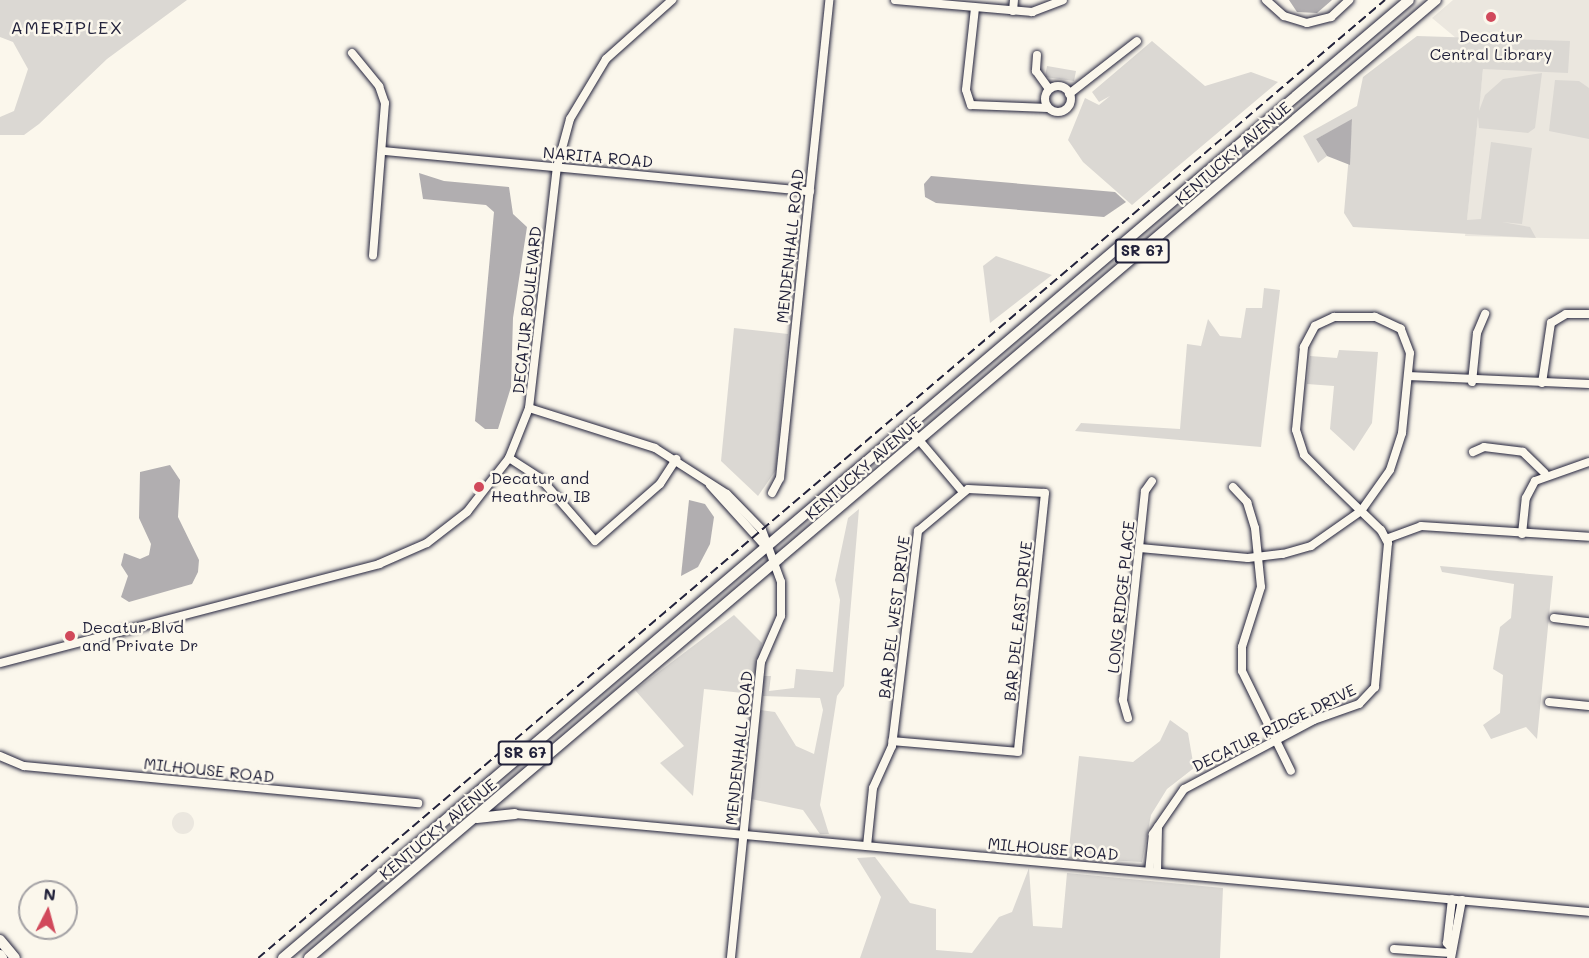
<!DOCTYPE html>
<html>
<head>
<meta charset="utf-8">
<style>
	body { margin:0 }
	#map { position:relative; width:1589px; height:958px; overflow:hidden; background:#fbf7ec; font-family:Mali,sans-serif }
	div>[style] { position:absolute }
	.built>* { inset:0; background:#ebe7df }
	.round { border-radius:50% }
	.green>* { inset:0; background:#dbd8d3 }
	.water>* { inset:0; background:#b1aeb0 }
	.roads { filter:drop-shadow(0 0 2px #22223b) drop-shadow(0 0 2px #22223b) }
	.minor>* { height:8px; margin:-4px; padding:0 4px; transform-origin:4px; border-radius:4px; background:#fbf7ec }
	.minor>.ring { margin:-4px; padding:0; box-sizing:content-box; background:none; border:8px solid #fbf7ec; border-radius:50% }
	.major>* { height:10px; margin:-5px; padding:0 5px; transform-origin:5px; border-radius:5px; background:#fbf7ec }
	.rail>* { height:1.5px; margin-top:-0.75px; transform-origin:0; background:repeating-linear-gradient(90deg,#22223b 0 9px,transparent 0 13.5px) }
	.dots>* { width:16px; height:16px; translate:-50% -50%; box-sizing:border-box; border:3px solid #fbf7ec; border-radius:50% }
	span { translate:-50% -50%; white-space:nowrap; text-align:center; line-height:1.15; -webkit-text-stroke:5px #fbf7ec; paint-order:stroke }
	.shield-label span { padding:2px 4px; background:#fbf7ec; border:2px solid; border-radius:4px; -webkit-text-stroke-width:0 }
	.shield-label { font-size:15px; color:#22223b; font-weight:700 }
	.poi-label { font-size:16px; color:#22223b }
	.left { translate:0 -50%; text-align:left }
	.street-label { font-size:16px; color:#22223b }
	.neighbourhood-label { font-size:18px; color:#22223b; letter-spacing:1.5px }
	.north { position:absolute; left:18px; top:880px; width:60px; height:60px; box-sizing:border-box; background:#fbf7ec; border:2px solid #a4a2a5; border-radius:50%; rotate:6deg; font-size:16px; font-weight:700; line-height:24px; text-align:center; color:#22223b }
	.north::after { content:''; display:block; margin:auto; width:21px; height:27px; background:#d1495b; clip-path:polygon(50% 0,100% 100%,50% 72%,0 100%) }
</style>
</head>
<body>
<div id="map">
	<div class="built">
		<div style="clip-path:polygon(1453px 0,1589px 0,1589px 239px,1465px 236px,1483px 69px,1474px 53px,1432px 18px)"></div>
		<div class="round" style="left:172px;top:812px;width:22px;height:22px"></div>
	</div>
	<div class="green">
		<div style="clip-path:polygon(0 0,187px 0,107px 59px,39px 124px,24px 135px,0 135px,0 117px,14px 111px,28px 69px,13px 42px,0 37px)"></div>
		<div style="clip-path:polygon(1417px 36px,1570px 41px,1568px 73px,1483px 69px,1479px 111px,1485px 95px,1503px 79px,1542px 73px,1535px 128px,1528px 133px,1479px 128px,1478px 117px,1467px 220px,1481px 219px,1491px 142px,1532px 148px,1522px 224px,1502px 222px,1530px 227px,1536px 238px,1353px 227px,1344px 213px,1352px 120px,1316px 139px,1327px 156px,1318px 163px,1303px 136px,1357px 106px,1363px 77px)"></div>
		<div style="clip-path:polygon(1152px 41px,1205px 86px,1251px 72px,1278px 82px,1132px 205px,1083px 162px,1068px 140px,1085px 98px,1099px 105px,1110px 96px,1099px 102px,1092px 92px)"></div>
		<div style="clip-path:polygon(1047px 66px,1076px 71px,1074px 81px,1045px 77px)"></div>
		<div style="clip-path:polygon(1555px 80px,1579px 81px,1589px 88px,1589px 139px,1549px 131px)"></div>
		<div style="clip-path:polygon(996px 256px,1052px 275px,990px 323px,983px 266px)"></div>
		<div style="clip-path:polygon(1264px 288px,1280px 290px,1261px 447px,1075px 431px,1081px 423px,1180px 429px,1187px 344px,1201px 346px,1208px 319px,1220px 336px,1241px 338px,1246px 308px,1262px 308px)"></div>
		<div style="clip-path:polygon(734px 328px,788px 334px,776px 470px,758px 496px,721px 461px)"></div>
		<div style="clip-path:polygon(1339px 350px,1378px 352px,1372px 423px,1354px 451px,1330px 429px,1334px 386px,1307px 384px,1310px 356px,1337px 358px)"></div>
		<div style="clip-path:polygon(859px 509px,844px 686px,837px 696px,820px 805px,829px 834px,820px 834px,803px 810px,751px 799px,761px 710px,775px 712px,796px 746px,814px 754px,823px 710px,820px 698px,763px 696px,763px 676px,771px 676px,769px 691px,794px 688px,796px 669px,833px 672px,840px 600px,835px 580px,848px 518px)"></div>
		<div style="clip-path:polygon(1440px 566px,1553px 576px,1537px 739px,1526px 727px,1491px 739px,1483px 725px,1500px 713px,1503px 675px,1493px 669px,1500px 627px,1511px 618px,1514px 584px,1442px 572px)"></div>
		<div style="clip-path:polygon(734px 615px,762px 643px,753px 694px,704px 689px,693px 796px,660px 763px,684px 746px,635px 690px)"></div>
		<div style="clip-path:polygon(1170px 720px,1188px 733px,1194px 768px,1167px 789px,1151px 815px,1142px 862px,1068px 858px,1079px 756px,1133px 762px,1160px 741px)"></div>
		<div style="clip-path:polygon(875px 857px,910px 903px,936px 909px,936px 950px,972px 953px,999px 917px,1012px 912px,1029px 868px,1033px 926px,1062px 928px,1067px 873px,1223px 888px,1220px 958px,860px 958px,881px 897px,857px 858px)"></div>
	</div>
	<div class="water">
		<div style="clip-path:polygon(1289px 0,1332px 0,1317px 13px,1297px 12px)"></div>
		<div style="clip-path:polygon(1352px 119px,1350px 165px,1327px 156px,1316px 139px)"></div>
		<div style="clip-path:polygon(419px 173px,444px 181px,509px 187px,513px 214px,527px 227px,513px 318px,511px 387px,498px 429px,485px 429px,475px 421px,494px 212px,486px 205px,423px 199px)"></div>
		<div style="clip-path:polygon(931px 176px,1115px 192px,1126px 202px,1104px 217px,936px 203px,925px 197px,924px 184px)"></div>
		<div style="clip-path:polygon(170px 465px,180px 480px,178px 517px,199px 560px,198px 572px,192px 584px,129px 602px,121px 597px,128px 576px,121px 565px,124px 553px,140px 559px,149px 555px,151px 544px,139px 518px,140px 472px)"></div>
		<div style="clip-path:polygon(689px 500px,705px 504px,714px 517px,710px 544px,698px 567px,681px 576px)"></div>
	</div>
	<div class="roads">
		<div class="minor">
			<div style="left:895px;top:0;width:138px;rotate:5deg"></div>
			<div style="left:1032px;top:12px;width:33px;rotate:-21deg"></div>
			<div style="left:1266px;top:0;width:24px;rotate:42deg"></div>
			<div style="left:1284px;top:16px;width:24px;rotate:17deg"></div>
			<div style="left:1307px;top:23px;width:25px;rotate:-14deg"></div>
			<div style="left:1331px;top:17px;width:25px;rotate:-43deg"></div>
			<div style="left:975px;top:8px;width:82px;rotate:96.3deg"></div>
			<div style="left:966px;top:90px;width:16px;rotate:72deg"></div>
			<div style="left:971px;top:105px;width:77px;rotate:2.2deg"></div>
			<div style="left:1013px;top:11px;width:11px;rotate:-85deg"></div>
			<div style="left:352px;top:53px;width:43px;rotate:50.7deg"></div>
			<div style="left:379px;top:86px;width:18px;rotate:71deg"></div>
			<div style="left:385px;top:103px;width:153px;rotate:94.5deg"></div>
			<div style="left:1037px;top:55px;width:16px;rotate:94deg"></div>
			<div style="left:1036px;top:71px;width:22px;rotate:54deg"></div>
			<div class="ring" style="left:1045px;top:86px;width:18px;height:18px"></div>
			<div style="left:1069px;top:94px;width:86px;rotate:-37.9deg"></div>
			<div style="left:384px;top:151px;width:428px;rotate:5.4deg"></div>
			<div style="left:1408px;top:376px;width:181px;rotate:2.5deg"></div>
			<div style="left:1472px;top:382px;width:49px;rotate:-84.2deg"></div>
			<div style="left:1477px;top:333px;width:21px;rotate:-67deg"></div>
			<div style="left:1542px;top:383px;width:61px;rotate:-81.5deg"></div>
			<div style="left:1551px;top:323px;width:17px;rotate:-31deg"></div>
			<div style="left:1566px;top:314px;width:23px"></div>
			<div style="left:529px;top:408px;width:132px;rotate:17.6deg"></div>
			<div style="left:655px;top:448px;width:85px;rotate:32.6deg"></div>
			<div style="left:727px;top:494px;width:50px;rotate:45.8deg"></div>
			<div style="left:762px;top:530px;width:55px;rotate:69.9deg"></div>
			<div style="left:781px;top:582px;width:34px;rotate:90deg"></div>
			<div style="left:781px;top:616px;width:50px;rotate:113.5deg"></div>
			<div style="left:761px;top:662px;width:298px;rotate:95.8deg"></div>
			<div style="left:908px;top:427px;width:84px;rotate:49.8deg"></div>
			<div style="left:1473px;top:452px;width:12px;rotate:-24deg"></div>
			<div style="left:1484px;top:447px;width:39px;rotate:7deg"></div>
			<div style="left:1523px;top:452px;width:30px;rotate:44deg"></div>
			<div style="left:509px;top:458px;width:38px;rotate:33deg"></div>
			<div style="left:541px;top:479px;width:82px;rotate:48.9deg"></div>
			<div style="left:595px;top:541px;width:86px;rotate:-41.2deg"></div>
			<div style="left:660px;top:484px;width:30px;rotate:-57deg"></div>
			<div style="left:710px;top:485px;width:85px;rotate:47.9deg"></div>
			<div style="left:1233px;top:487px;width:21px;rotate:47deg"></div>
			<div style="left:1247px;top:502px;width:27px;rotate:73deg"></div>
			<div style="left:1255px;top:528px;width:59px;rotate:84.2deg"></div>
			<div style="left:1261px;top:587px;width:63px;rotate:107.6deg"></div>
			<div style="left:1242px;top:647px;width:24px;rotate:90deg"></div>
			<div style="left:1242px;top:671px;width:111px;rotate:63.9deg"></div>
			<div style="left:772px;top:493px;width:17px;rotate:-62deg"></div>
			<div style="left:780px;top:478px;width:481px;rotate:-84.1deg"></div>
			<div style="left:1522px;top:534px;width:36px;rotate:-84deg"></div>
			<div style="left:1526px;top:498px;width:19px;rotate:-62deg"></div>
			<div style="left:1535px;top:481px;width:57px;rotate:-19.4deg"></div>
			<div style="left:1386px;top:539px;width:37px;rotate:-20deg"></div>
			<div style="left:1421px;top:526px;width:168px;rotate:3.7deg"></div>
			<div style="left:1140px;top:548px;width:108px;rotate:5.3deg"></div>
			<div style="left:1248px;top:558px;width:35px;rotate:-7deg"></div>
			<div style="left:1283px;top:554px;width:29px;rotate:-16deg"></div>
			<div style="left:1311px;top:546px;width:61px;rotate:-35deg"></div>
			<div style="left:1361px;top:511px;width:50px;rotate:-54.7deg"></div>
			<div style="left:1390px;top:470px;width:39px;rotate:-72deg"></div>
			<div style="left:1402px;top:433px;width:80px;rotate:-84.3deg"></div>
			<div style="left:1410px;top:353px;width:26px;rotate:-111deg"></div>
			<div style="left:1401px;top:329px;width:29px;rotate:-155deg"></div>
			<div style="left:1375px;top:317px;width:41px;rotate:180deg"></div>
			<div style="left:1334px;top:317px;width:21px;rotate:155deg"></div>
			<div style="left:1315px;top:326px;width:24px;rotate:118deg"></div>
			<div style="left:1304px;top:347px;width:83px;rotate:95.5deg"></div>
			<div style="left:1296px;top:430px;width:26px;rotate:72deg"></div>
			<div style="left:1304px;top:455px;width:35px;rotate:45deg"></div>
			<div style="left:1329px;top:480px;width:45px;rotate:44.1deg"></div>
			<div style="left:1361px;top:511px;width:28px;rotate:44deg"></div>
			<div style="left:1381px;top:530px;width:15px;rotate:62deg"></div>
			<div style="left:1388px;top:543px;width:145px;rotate:95.2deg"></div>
			<div style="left:1375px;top:687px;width:23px;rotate:133deg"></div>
			<div style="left:1359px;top:704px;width:48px;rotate:160.4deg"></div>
			<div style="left:1314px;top:720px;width:147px;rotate:152deg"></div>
			<div style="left:1184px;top:789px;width:55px;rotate:124.6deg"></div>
			<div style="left:1153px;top:834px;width:37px;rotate:96deg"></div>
			<div style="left:1554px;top:618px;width:35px;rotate:7deg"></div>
			<div style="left:0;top:663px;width:392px;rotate:-14.6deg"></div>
			<div style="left:379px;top:564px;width:52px;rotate:-23.6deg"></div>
			<div style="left:427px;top:543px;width:51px;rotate:-37.8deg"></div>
			<div style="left:467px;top:512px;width:68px;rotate:-52.1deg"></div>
			<div style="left:509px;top:458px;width:54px;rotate:-68.2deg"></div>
			<div style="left:529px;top:408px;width:243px;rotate:-83.4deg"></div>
			<div style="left:557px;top:167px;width:50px;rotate:-74.8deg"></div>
			<div style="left:570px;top:119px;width:70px;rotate:-59deg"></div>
			<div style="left:606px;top:59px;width:89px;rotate:-41.8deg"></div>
			<div style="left:1549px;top:702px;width:40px;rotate:5.7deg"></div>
			<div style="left:1128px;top:718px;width:19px;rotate:-106deg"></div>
			<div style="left:1123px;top:700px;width:210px;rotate:-84deg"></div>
			<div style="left:1145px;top:491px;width:12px;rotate:-55deg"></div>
			<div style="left:0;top:756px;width:26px;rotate:23deg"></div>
			<div style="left:24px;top:766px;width:396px;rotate:5.4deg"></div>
			<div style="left:515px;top:814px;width:1078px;rotate:5.21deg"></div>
			<div style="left:867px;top:846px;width:58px;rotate:-84.1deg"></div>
			<div style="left:873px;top:788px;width:46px;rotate:-65.7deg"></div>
			<div style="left:892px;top:746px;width:217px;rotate:-83.1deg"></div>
			<div style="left:918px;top:531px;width:65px;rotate:-40deg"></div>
			<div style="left:968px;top:489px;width:77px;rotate:3deg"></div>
			<div style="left:1045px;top:493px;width:260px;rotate:96deg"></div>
			<div style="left:1018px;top:752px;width:126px;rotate:-175deg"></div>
			<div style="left:1157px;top:872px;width:45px;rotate:-88.7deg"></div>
			<div style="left:1394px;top:949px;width:57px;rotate:4deg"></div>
			<div style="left:1452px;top:949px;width:8px;rotate:-130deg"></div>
			<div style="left:1447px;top:943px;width:44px;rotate:-83.5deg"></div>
			<div style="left:1451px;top:958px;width:59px;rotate:-79.3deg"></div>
		</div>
		<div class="major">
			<div style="left:477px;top:818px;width:38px;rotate:-6deg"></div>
			<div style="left:0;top:940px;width:23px;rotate:50deg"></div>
			<div style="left:0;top:955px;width:4px;rotate:56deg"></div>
			<div style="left:283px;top:958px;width:1478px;rotate:-40.39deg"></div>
			<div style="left:309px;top:958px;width:1479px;rotate:-40.37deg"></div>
		</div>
	</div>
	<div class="rail">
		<div style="left:258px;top:958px;width:1479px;rotate:-40.37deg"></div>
	</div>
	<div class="dots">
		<div style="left:1491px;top:17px;background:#d1495b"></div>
		<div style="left:479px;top:487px;background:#d1495b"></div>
		<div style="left:70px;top:636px;background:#d1495b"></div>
	</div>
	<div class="shield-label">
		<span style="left:1142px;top:251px">SR 67</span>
		<span style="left:525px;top:753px">SR 67</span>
	</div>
	<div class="poi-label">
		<span style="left:1491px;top:45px">Decatur<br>Central Library</span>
		<span class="left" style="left:491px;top:487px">Decatur and<br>Heathrow IB</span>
		<span class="left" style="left:82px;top:636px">Decatur Blvd<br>and Private Dr</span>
	</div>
	<div class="street-label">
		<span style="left:1233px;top:153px;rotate:-41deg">KENTUCKY AVENUE</span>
		<span style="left:598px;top:157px;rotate:5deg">NARITA ROAD</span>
		<span style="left:790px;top:246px;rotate:-84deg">MENDENHALL ROAD</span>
		<span style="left:527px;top:310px;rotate:-84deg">DECATUR BOULEVARD</span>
		<span style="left:863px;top:468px;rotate:-41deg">KENTUCKY AVENUE</span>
		<span style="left:1121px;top:597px;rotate:-84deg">LONG RIDGE PLACE</span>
		<span style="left:894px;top:617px;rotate:-83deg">BAR DEL WEST DRIVE</span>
		<span style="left:1018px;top:621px;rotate:-84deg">BAR DEL EAST DRIVE</span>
		<span style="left:1274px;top:728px;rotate:-26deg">DECATUR RIDGE DRIVE</span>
		<span style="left:739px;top:748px;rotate:-84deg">MENDENHALL ROAD</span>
		<span style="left:209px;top:770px;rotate:6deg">MILHOUSE ROAD</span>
		<span style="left:438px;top:829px;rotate:-40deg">KENTUCKY AVENUE</span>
		<span style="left:1053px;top:849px;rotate:5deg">MILHOUSE ROAD</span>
	</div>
	<div class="neighbourhood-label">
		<span style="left:67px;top:27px">AMERIPLEX</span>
	</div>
	<div class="north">N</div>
</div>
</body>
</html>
